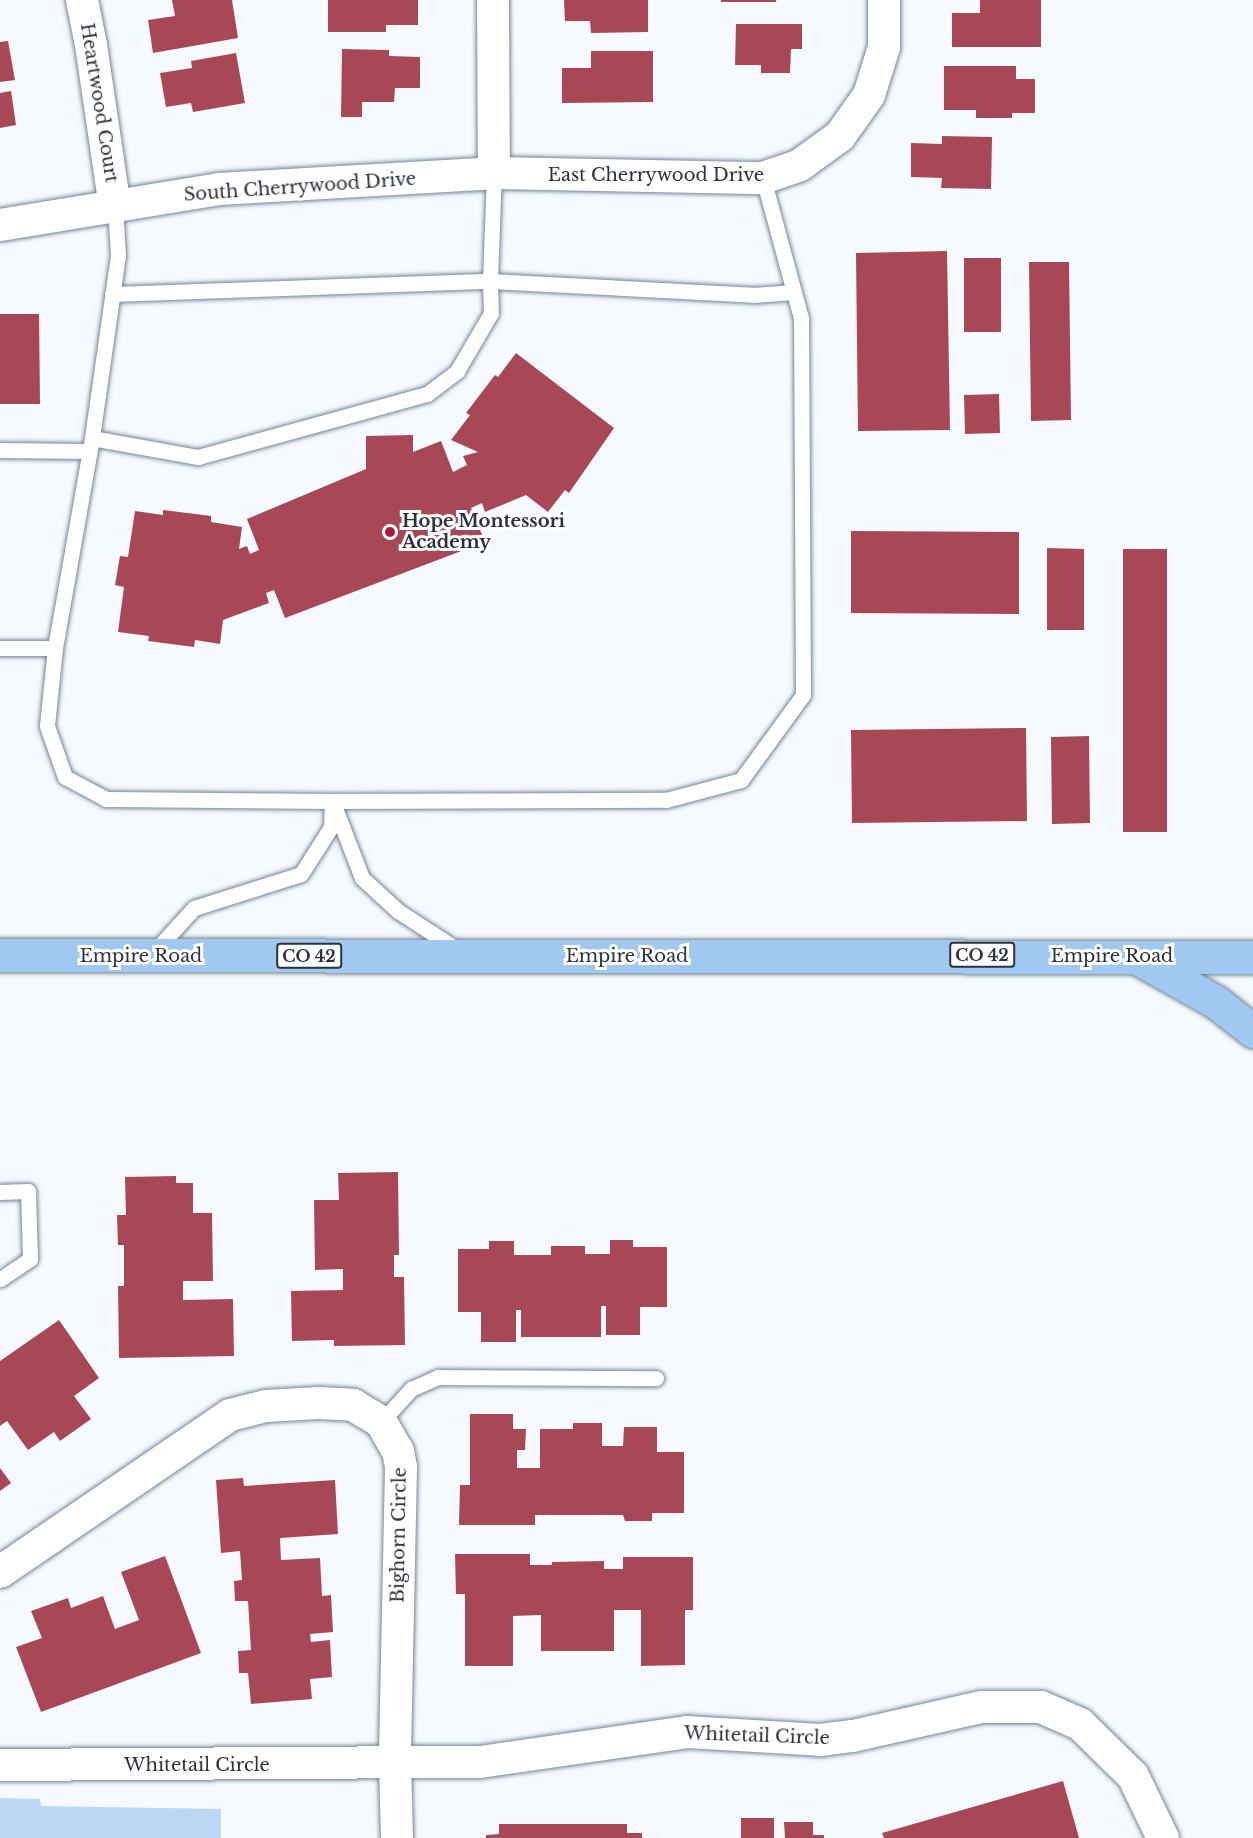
<!DOCTYPE html>
<html>
<head>
<meta charset="utf-8">
<style>
	body { margin:0 }
	#map { position:relative; width:1253px; height:1838px; overflow:hidden; background:#f6fafe; font-family:"Libre Baskerville",serif }
	div>[style] { position:absolute }
	.green>* { inset:0; background:#bcd6f4 }
	.building>* { inset:0; background:#a84857 }
	.roads { filter:drop-shadow(0 0 2px #748597) drop-shadow(0 0 2px #748597) }
	.service>* { height:15px; margin:-7.5px; padding:0 7.5px; transform-origin:7.5px; border-radius:7.5px; background:#fff }
	.minor>* { height:32px; margin:-16px; padding:0 16px; transform-origin:16px; border-radius:16px; background:#fff }
	.primary>* { height:33px; margin:-16.5px; padding:0 16.5px; transform-origin:16.5px; border-radius:16.5px; background:#a0c8f1 }
	.dots>* { width:16px; height:16px; translate:-50% -50%; box-sizing:border-box; border:3px solid #fff; border-radius:50% }
	span { translate:-50% -50%; white-space:nowrap; text-align:center; line-height:1.15; -webkit-text-stroke:6px #fff; paint-order:stroke }
	.shield-label span { padding:2px 4px; background:#fff; border:2px solid; border-radius:4px; -webkit-text-stroke-width:0 }
	.shield-label { font-size:16px; color:#2b323a; font-weight:700 }
	.street-label { font-size:18px; color:#2b323a }
	.poi-label { font-size:18px; color:#2b323a; font-weight:700 }
	.left { translate:0 -50%; text-align:left }
</style>
</head>
<body>
<div id="map">
	<div class="green">
		<div style="clip-path:polygon(0 1798px,40px 1799px,41px 1806px,221px 1809px,221px 1838px,0 1838px)"></div>
	</div>
	<div class="building">
		<div style="clip-path:polygon(172px 0,232px 0,238px 38px,153px 53px,148px 20px,175px 16px)"></div>
		<div style="clip-path:polygon(328px 0,418px 0,418px 25px,386px 25px,386px 32px,328px 32px)"></div>
		<div style="clip-path:polygon(564px 0,648px 0,648px 32px,591px 33px,590px 21px,565px 21px)"></div>
		<div style="clip-path:polygon(721px 0,776px 0,776px 2px,721px 2px)"></div>
		<div style="clip-path:polygon(980px 0,1041px 0,1041px 47px,952px 47px,952px 13px,980px 13px)"></div>
		<div style="clip-path:polygon(736px 24px,802px 24px,802px 49px,791px 49px,790px 73px,761px 73px,761px 65px,735px 65px)"></div>
		<div style="clip-path:polygon(8px 41px,15px 80px,0 82px,0 42px)"></div>
		<div style="clip-path:polygon(342px 49px,389px 50px,389px 56px,420px 57px,420px 88px,395px 88px,394px 102px,362px 102px,362px 117px,341px 117px)"></div>
		<div style="clip-path:polygon(591px 51px,653px 51px,653px 102px,562px 103px,562px 68px,591px 68px)"></div>
		<div style="clip-path:polygon(236px 53px,245px 103px,193px 112px,191px 103px,166px 107px,160px 73px,192px 68px,191px 61px)"></div>
		<div style="clip-path:polygon(944px 66px,1016px 66px,1016px 79px,1035px 79px,1035px 113px,1012px 113px,1012px 118px,976px 118px,976px 110px,944px 110px)"></div>
		<div style="clip-path:polygon(11px 91px,16px 125px,0 128px,0 93px)"></div>
		<div style="clip-path:polygon(942px 136px,992px 137px,991px 189px,941px 188px,942px 178px,911px 177px,911px 143px,942px 144px)"></div>
		<div style="clip-path:polygon(947px 251px,950px 430px,858px 431px,856px 253px)"></div>
		<div style="clip-path:polygon(964px 258px,1001px 258px,1001px 332px,964px 332px)"></div>
		<div style="clip-path:polygon(1029px 262px,1069px 262px,1071px 420px,1031px 421px)"></div>
		<div style="clip-path:polygon(0 314px,39px 314px,40px 404px,0 404px)"></div>
		<div style="clip-path:polygon(516px 353px,614px 428px,569px 493px,565px 490px,548px 512px,526px 495px,485px 512px,482px 503px,471px 508px,485px 542px,285px 618px,274px 590px,266px 593px,269px 603px,223px 620px,220px 644px,195px 640px,194px 647px,148px 641px,149px 636px,118px 632px,124px 587px,115px 585px,120px 556px,128px 557px,135px 511px,163px 515px,163px 510px,211px 516px,211px 522px,242px 527px,239px 549px,247px 546px,250px 554px,259px 550px,247px 519px,366px 469px,366px 436px,413px 435px,413px 452px,441px 441px,453px 472px,467px 465px,463px 456px,478px 452px,451px 440px,470px 415px,466px 413px,495px 375px,498px 377px)"></div>
		<div style="clip-path:polygon(999px 394px,1000px 433px,965px 434px,964px 395px)"></div>
		<div style="clip-path:polygon(851px 531px,1019px 532px,1019px 614px,851px 613px)"></div>
		<div style="clip-path:polygon(1047px 548px,1084px 549px,1084px 630px,1047px 630px)"></div>
		<div style="clip-path:polygon(1123px 549px,1167px 549px,1167px 832px,1123px 832px)"></div>
		<div style="clip-path:polygon(1026px 728px,1027px 821px,852px 823px,851px 730px)"></div>
		<div style="clip-path:polygon(1089px 736px,1090px 823px,1052px 824px,1051px 737px)"></div>
		<div style="clip-path:polygon(398px 1172px,399px 1255px,394px 1255px,394px 1277px,404px 1277px,405px 1345px,334px 1346px,334px 1340px,292px 1341px,291px 1291px,343px 1290px,343px 1269px,315px 1270px,314px 1200px,339px 1200px,338px 1173px)"></div>
		<div style="clip-path:polygon(176px 1176px,176px 1183px,193px 1183px,193px 1213px,212px 1213px,213px 1281px,183px 1281px,183px 1300px,233px 1299px,234px 1356px,119px 1358px,118px 1286px,124px 1286px,124px 1245px,118px 1245px,117px 1215px,126px 1215px,125px 1177px)"></div>
		<div style="clip-path:polygon(610px 1240px,633px 1240px,633px 1247px,667px 1247px,667px 1307px,640px 1307px,640px 1335px,606px 1335px,606px 1306px,601px 1306px,601px 1337px,521px 1337px,521px 1310px,516px 1310px,516px 1342px,481px 1342px,481px 1312px,458px 1312px,458px 1249px,489px 1249px,489px 1241px,514px 1241px,514px 1255px,551px 1255px,551px 1246px,585px 1246px,585px 1254px,610px 1254px)"></div>
		<div style="clip-path:polygon(59px 1320px,99px 1378px,74px 1396px,91px 1419px,60px 1441px,54px 1432px,28px 1450px,7px 1421px,0 1426px,0 1361px)"></div>
		<div style="clip-path:polygon(470px 1414px,513px 1414px,513px 1429px,526px 1429px,525px 1450px,517px 1450px,517px 1468px,540px 1468px,540px 1429px,573px 1429px,573px 1423px,602px 1423px,602px 1446px,623px 1446px,624px 1427px,657px 1427px,657px 1452px,684px 1452px,684px 1513px,652px 1513px,652px 1521px,625px 1521px,623px 1515px,535px 1515px,535px 1525px,459px 1525px,460px 1485px,470px 1485px)"></div>
		<div style="clip-path:polygon(0 1468px,11px 1483px,0 1491px)"></div>
		<div style="clip-path:polygon(243px 1478px,244px 1486px,335px 1480px,338px 1534px,280px 1538px,281px 1560px,320px 1558px,322px 1596px,331px 1595px,333px 1632px,310px 1634px,311px 1642px,330px 1640px,332px 1677px,310px 1679px,312px 1699px,251px 1704px,248px 1673px,239px 1673px,238px 1651px,251px 1650px,248px 1601px,235px 1601px,234px 1581px,242px 1580px,240px 1551px,221px 1553px,216px 1480px)"></div>
		<div style="clip-path:polygon(455px 1554px,530px 1554px,530px 1565px,552px 1565px,552px 1562px,604px 1561px,604px 1569px,623px 1569px,623px 1557px,693px 1557px,693px 1610px,685px 1610px,685px 1665px,641px 1666px,641px 1610px,614px 1610px,614px 1651px,541px 1651px,541px 1615px,513px 1616px,513px 1666px,465px 1666px,465px 1594px,456px 1594px)"></div>
		<div style="clip-path:polygon(165px 1556px,201px 1653px,41px 1712px,16px 1647px,42px 1638px,31px 1611px,68px 1598px,71px 1608px,103px 1596px,115px 1629px,139px 1620px,121px 1572px)"></div>
		<div style="clip-path:polygon(1063px 1781px,1079px 1838px,884px 1838px,882px 1833px)"></div>
		<div style="clip-path:polygon(741px 1818px,774px 1818px,774px 1838px,741px 1838px)"></div>
		<div style="clip-path:polygon(784px 1822px,813px 1822px,813px 1835px,824px 1835px,824px 1838px,785px 1838px)"></div>
		<div style="clip-path:polygon(499px 1824px,627px 1824px,627px 1833px,642px 1833px,642px 1838px,486px 1838px,486px 1835px,499px 1834px)"></div>
	</div>
	<div class="roads">
		<div class="service">
			<div style="left:115px;top:207px;width:48px;rotate:86.4deg"></div>
			<div style="left:118px;top:255px;width:185px;rotate:98.1deg"></div>
			<div style="left:92px;top:438px;width:213px;rotate:100deg"></div>
			<div style="left:55px;top:648px;width:78px;rotate:95.9deg"></div>
			<div style="left:47px;top:726px;width:54px;rotate:70.6deg"></div>
			<div style="left:65px;top:777px;width:47px;rotate:28.2deg"></div>
			<div style="left:106px;top:799px;width:226px;rotate:0.5deg"></div>
			<div style="left:332px;top:801px;width:334px;rotate:-0.2deg"></div>
			<div style="left:666px;top:800px;width:78px;rotate:-14.9deg"></div>
			<div style="left:741px;top:780px;width:105px;rotate:-53.9deg"></div>
			<div style="left:803px;top:695px;width:377px;rotate:-90.3deg"></div>
			<div style="left:801px;top:318px;width:145px;rotate:-105.2deg"></div>
			<div style="left:112px;top:294px;width:378px;rotate:-2deg"></div>
			<div style="left:490px;top:281px;width:263px;rotate:3deg"></div>
			<div style="left:753px;top:295px;width:41px;rotate:-4.2deg"></div>
			<div style="left:92px;top:438px;width:108px;rotate:10.2deg"></div>
			<div style="left:198px;top:457px;width:238px;rotate:-15.4deg"></div>
			<div style="left:427px;top:394px;width:38px;rotate:-37deg"></div>
			<div style="left:457px;top:371px;width:67px;rotate:-59.6deg"></div>
			<div style="left:491px;top:313px;width:32px;rotate:-92deg"></div>
			<div style="left:490px;top:281px;width:108px;rotate:-87.9deg"></div>
			<div style="left:0;top:450px;width:90px;rotate:0.6deg"></div>
			<div style="left:0;top:648px;width:55px"></div>
			<div style="left:335px;top:808px;width:75px;rotate:68.9deg"></div>
			<div style="left:362px;top:878px;width:49px;rotate:42.5deg"></div>
			<div style="left:398px;top:911px;width:72px;rotate:33deg"></div>
			<div style="left:153px;top:953px;width:61px;rotate:-47.7deg"></div>
			<div style="left:194px;top:908px;width:112px;rotate:-17.6deg"></div>
			<div style="left:301px;top:874px;width:56px;rotate:-57.4deg"></div>
			<div style="left:331px;top:827px;width:26px;rotate:-88deg"></div>
			<div style="left:0;top:1192px;width:28px;rotate:-2deg"></div>
			<div style="left:28px;top:1191px;width:68px;rotate:88.3deg"></div>
			<div style="left:30px;top:1259px;width:36px;rotate:146deg"></div>
			<div style="left:381px;top:1422px;width:45px;rotate:-47.7deg"></div>
			<div style="left:411px;top:1389px;width:30px;rotate:-24deg"></div>
			<div style="left:438px;top:1377px;width:218px;rotate:0.3deg"></div>
		</div>
		<div class="minor">
			<div style="left:82px;top:0;width:46px;rotate:78.7deg"></div>
			<div style="left:91px;top:45px;width:164px;rotate:81.6deg"></div>
			<div style="left:493px;top:0;width:173px;rotate:89.7deg"></div>
			<div style="left:0;top:225px;width:222px;rotate:-9.3deg"></div>
			<div style="left:219px;top:189px;width:275px;rotate:-3.3deg"></div>
			<div style="left:494px;top:173px;width:269px;rotate:1.1deg"></div>
			<div style="left:763px;top:178px;width:39px;rotate:-19deg"></div>
			<div style="left:800px;top:165px;width:49px;rotate:-35.9deg"></div>
			<div style="left:840px;top:136px;width:50px;rotate:-54.7deg"></div>
			<div style="left:869px;top:95px;width:50px;rotate:-72.6deg"></div>
			<div style="left:884px;top:47px;width:47px;rotate:-90deg"></div>
			<div style="left:0;top:1572px;width:278px;rotate:-34.3deg"></div>
			<div style="left:230px;top:1415px;width:37px;rotate:-14deg"></div>
			<div style="left:266px;top:1406px;width:53px;rotate:-3.2deg"></div>
			<div style="left:319px;top:1403px;width:34px;rotate:3deg"></div>
			<div style="left:353px;top:1405px;width:33px;rotate:31deg"></div>
			<div style="left:381px;top:1422px;width:34px;rotate:60deg"></div>
			<div style="left:398px;top:1451px;width:16px;rotate:79deg"></div>
			<div style="left:401px;top:1467px;width:298px;rotate:91.2deg"></div>
			<div style="left:395px;top:1765px;width:73px;rotate:88.4deg"></div>
			<div style="left:0;top:1765px;width:480px;rotate:-0.4deg"></div>
			<div style="left:480px;top:1762px;width:209px;rotate:-8.2deg"></div>
			<div style="left:687px;top:1732px;width:133px;rotate:3.4deg"></div>
			<div style="left:820px;top:1740px;width:33px;rotate:-7deg"></div>
			<div style="left:853px;top:1736px;width:132px;rotate:-12.7deg"></div>
			<div style="left:982px;top:1707px;width:59px"></div>
			<div style="left:1041px;top:1707px;width:43px;rotate:23.6deg"></div>
			<div style="left:1080px;top:1724px;width:74px;rotate:44.5deg"></div>
			<div style="left:1133px;top:1776px;width:69px;rotate:64.2deg"></div>
		</div>
		<div class="primary">
			<div style="left:0;top:955px;width:1253px;rotate:0.09deg"></div>
			<div style="left:1136px;top:957px;width:92px;rotate:29.4deg"></div>
			<div style="left:1216px;top:1002px;width:47px;rotate:38.1deg"></div>
		</div>
	</div>
	<div class="dots">
		<div style="left:390px;top:532px;background:#ac1741"></div>
	</div>
	<div class="shield-label">
		<span style="left:982px;top:955px">CO 42</span>
		<span style="left:309px;top:956px">CO 42</span>
	</div>
	<div class="street-label">
		<span style="left:99px;top:103px;rotate:81deg">Heartwood Court</span>
		<span style="left:656px;top:175px">East Cherrywood Drive</span>
		<span style="left:300px;top:187px;rotate:-4deg">South Cherrywood Drive</span>
		<span style="left:141px;top:956px">Empire Road</span>
		<span style="left:627px;top:956px">Empire Road</span>
		<span style="left:1112px;top:956px">Empire Road</span>
		<span style="left:399px;top:1535px;rotate:-89deg">Bighorn Circle</span>
		<span style="left:757px;top:1736px;rotate:2deg">Whitetail Circle</span>
		<span style="left:197px;top:1765px">Whitetail Circle</span>
	</div>
	<div class="poi-label">
		<span class="left" style="left:402px;top:532px">Hope Montessori<br>Academy</span>
	</div>
</div>
</body>
</html>
